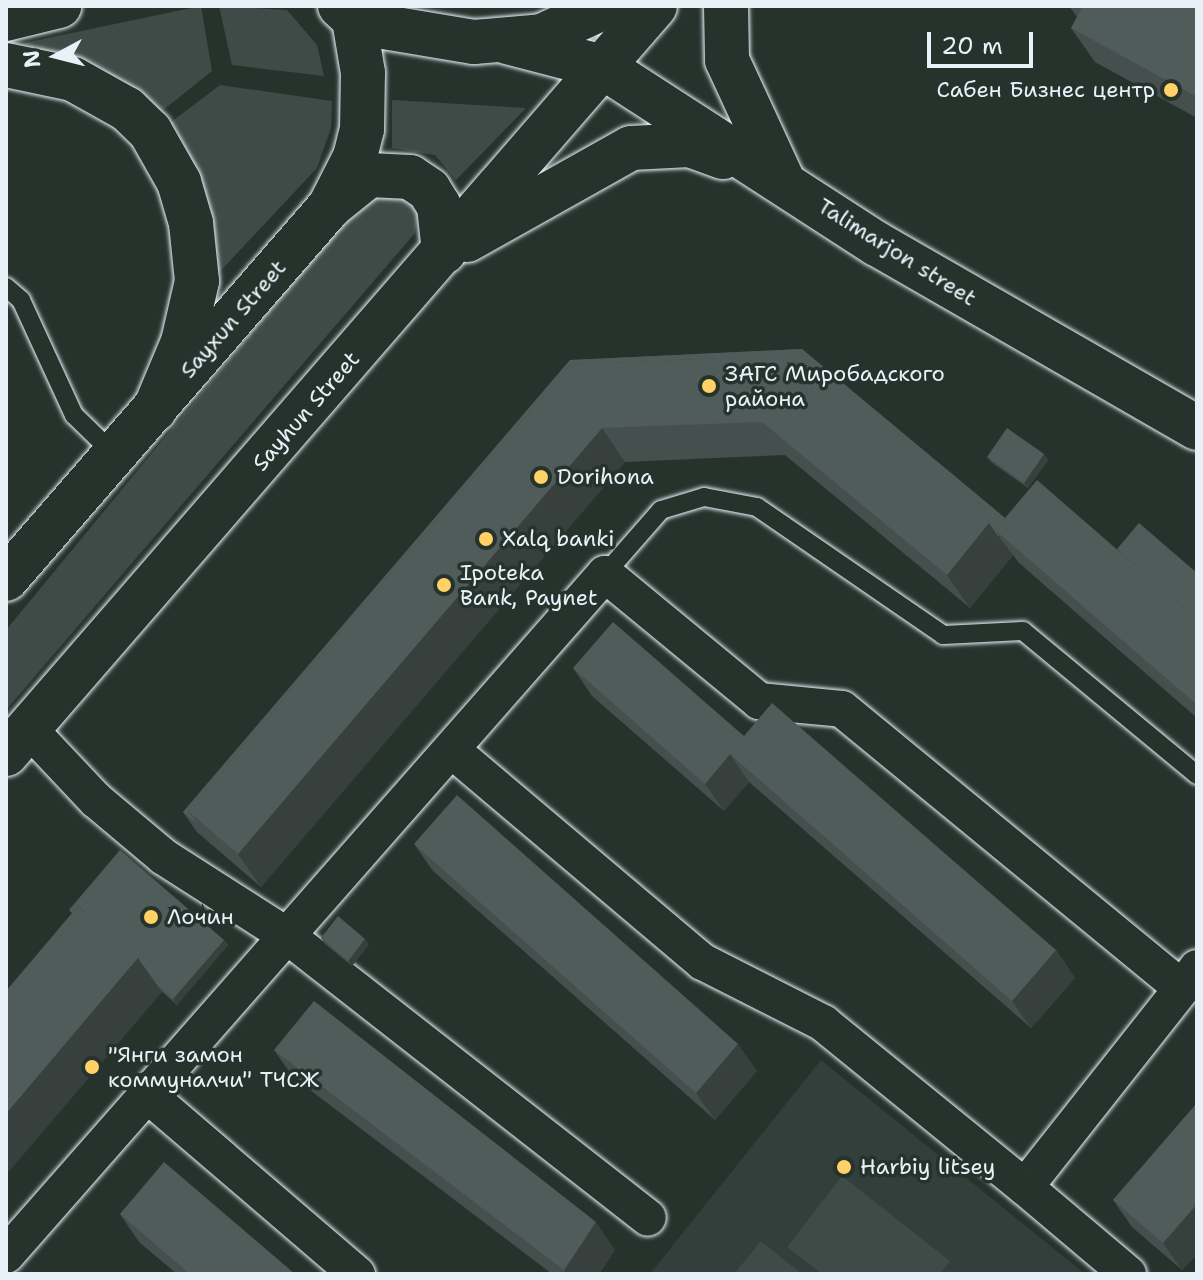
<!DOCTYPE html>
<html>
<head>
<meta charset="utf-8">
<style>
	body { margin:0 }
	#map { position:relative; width:1203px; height:1280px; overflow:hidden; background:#26332d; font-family:"Shantell Sans",sans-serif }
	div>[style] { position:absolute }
	.built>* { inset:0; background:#333f3a }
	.green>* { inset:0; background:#3e4b47 }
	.roads { filter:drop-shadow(0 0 2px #e8f1f8) drop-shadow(0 0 2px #e8f1f8) }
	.lane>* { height:18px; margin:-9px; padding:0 9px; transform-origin:9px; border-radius:9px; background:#26332d }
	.street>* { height:36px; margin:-18px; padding:0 18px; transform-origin:18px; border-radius:18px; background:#26332d }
	.secondary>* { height:44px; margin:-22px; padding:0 22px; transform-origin:22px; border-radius:22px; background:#26332d }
	.primary>* { height:44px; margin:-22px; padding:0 22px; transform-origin:22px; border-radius:22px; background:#26332d }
	.wall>* { inset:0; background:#454f4d }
	.shaded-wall>* { inset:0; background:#38403e }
	.building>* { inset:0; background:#505c59 }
	.dots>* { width:22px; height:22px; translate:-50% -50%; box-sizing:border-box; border:4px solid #26332d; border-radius:50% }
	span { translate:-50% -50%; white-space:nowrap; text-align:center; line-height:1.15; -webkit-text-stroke:7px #26332d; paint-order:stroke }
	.poi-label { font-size:22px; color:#e8f1f8 }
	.right { translate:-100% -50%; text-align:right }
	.left { translate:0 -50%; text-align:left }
	.street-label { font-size:22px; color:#e8f1f8 }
	.frame { position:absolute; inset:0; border:8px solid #e8f1f8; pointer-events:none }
	.north { position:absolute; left:16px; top:16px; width:80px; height:80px; -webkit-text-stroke:6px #26332d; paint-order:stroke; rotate:263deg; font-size:22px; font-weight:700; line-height:32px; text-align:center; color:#e8f1f8 }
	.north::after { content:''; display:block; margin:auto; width:28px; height:36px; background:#e8f1f8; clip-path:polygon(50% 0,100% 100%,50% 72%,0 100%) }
	.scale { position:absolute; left:927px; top:32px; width:106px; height:36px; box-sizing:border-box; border:4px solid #e8f1f8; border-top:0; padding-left:10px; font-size:24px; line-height:28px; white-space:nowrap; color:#e8f1f8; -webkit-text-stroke:6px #26332d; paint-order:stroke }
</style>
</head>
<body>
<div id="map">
	<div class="built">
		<div style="clip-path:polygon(821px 1060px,1085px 1274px,650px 1274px)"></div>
	</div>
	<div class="green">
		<div style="clip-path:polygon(201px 6px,212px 71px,152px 119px,68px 60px,24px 43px)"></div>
		<div style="clip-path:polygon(219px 6px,287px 10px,317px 45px,324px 76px,232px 65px)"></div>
		<div style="clip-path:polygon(220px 85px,332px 101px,331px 128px,317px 168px,212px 280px,162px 129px)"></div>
		<div style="clip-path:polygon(392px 100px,526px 108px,456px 180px,435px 155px,392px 148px)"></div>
		<div style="clip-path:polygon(369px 190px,409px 195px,419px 213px,415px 233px,6px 710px,6px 630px)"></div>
		<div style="clip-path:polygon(842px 1176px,950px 1261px,940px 1274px,822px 1274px,787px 1247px)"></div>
		<div style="clip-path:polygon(761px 1241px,802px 1274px,734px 1274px)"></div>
	</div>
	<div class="roads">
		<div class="lane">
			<div style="left:6px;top:287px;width:20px;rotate:41deg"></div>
			<div style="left:21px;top:300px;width:127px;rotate:65.3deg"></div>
			<div style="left:74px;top:415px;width:57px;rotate:44.3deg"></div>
			<div style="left:605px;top:574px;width:85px;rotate:-48.8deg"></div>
			<div style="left:661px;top:510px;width:45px;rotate:-16.8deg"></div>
			<div style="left:704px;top:497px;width:54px;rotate:10.7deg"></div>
			<div style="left:757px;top:507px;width:226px;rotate:34.5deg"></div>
			<div style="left:943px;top:635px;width:80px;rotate:-2.9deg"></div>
			<div style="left:1023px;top:631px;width:226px;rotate:39.6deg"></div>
		</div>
		<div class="street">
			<div style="left:29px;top:729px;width:98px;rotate:46.7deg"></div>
			<div style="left:96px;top:800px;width:89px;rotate:40deg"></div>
			<div style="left:164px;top:857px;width:145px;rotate:32.6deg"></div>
			<div style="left:286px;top:935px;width:459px;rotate:38deg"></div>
			<div style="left:453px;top:751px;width:327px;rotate:40.2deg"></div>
			<div style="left:703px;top:962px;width:135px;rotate:26.9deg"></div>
			<div style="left:823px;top:1023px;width:260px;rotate:39.1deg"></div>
			<div style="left:1025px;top:1187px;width:253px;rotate:-51.7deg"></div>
			<div style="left:149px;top:1096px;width:274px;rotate:40.6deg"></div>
			<div style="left:1025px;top:1187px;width:135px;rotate:40.2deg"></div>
			<div style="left:6px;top:1255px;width:907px;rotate:-48.67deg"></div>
			<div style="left:605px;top:574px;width:200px;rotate:39.5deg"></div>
			<div style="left:759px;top:701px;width:83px;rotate:5.5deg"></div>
			<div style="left:842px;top:709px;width:440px;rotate:39.4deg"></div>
			<div style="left:1182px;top:988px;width:25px;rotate:-53deg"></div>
		</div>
		<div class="secondary">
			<div style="left:726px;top:6px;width:54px;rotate:88.9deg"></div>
			<div style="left:727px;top:60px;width:131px;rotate:65.2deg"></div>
			<div style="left:507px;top:42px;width:99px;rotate:14.6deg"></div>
			<div style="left:603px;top:67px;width:326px;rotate:32.9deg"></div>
			<div style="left:877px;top:244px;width:369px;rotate:29.9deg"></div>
			<div style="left:333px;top:204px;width:46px;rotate:-38.9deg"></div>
			<div style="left:369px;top:175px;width:41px;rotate:2.8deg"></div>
			<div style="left:410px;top:177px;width:23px;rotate:34deg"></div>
			<div style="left:429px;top:190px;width:19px;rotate:58deg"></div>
			<div style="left:439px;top:206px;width:46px;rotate:83.8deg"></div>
			<div style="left:467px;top:240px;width:188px;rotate:-29.3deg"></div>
			<div style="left:631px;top:148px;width:59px;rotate:-2.9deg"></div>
			<div style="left:690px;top:145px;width:35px;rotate:20deg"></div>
			<div style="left:6px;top:579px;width:492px;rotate:-49deg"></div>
			<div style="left:329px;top:208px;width:57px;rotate:-63deg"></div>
			<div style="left:355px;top:157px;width:29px;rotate:-76deg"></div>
			<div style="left:362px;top:129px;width:56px;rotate:-89deg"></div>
			<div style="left:363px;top:73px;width:55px;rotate:-99.5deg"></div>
			<div style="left:6px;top:754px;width:990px;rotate:-49.05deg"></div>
		</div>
		<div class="primary">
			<div style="left:340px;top:6px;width:19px;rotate:43deg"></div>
			<div style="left:354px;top:19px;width:25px;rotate:16deg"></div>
			<div style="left:378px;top:26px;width:97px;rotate:9.5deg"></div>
			<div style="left:474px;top:42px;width:68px;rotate:-5deg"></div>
			<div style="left:542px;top:36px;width:72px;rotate:-24.8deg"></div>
			<div style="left:6px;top:19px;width:55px;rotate:-13.8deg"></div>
			<div style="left:6px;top:65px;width:68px;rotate:11.8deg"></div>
			<div style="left:73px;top:79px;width:62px;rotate:29.1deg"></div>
			<div style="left:127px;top:109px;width:32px;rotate:44deg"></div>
			<div style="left:150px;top:131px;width:59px;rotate:60.4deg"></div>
			<div style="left:179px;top:182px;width:43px;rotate:73.7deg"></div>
			<div style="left:191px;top:223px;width:58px;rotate:84.1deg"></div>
			<div style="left:197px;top:281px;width:63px;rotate:102.9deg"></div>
			<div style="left:183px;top:342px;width:73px;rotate:112.7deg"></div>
		</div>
	</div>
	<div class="wall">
		<div style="clip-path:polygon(1069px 6px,1197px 6px,1197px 118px,1095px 62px,1071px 28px,1077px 17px)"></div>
		<div style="clip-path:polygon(802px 349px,1005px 518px,1197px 573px,1197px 718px,1019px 563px,1013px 555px,970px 608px,785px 455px,625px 462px,261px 887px,197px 832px,183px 812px,570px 360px)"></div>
		<div style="clip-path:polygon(1044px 454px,1048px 460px,1028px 488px,991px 462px,987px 457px)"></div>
		<div style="clip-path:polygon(573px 668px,744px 736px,1056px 950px,1075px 978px,1031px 1028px,749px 782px,724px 811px,592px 696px)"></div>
		<div style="clip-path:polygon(414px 844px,757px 1071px,715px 1120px,433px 871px)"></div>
		<div style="clip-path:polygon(69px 910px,224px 940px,228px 945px,177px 1005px)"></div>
		<div style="clip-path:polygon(321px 938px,369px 944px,352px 966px,325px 944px)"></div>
		<div style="clip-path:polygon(274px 1050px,615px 1250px,599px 1274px,552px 1274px,293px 1077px)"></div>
		<div style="clip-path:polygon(1197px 1103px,1197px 1254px,1182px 1270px,1132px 1227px,1113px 1200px)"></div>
		<div style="clip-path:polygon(120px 1214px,295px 1274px,177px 1274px,139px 1242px)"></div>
	</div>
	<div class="shaded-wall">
		<div style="clip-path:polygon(602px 428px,625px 462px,261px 887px,238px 854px)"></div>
		<div style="clip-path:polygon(1044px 454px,1048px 460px,1028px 488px,1024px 483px)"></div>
		<div style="clip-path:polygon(989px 523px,1013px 555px,970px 608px,947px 575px)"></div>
		<div style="clip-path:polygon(730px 754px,749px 782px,724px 811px,705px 784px)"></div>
		<div style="clip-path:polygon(365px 939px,369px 944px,352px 966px,348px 961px)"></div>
		<div style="clip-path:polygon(224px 940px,228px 945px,177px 1005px,173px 999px)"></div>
		<div style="clip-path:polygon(1056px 950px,1075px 978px,1031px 1028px,1012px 1001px)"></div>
		<div style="clip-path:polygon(138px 958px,162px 992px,6px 1175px,6px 1114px)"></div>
		<div style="clip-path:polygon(738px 1044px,757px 1071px,715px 1120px,696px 1093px)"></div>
		<div style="clip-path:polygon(1197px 1204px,1197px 1254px,1182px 1270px,1163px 1243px)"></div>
		<div style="clip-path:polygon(596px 1222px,615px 1250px,599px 1274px,567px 1274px,564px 1270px)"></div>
	</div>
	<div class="building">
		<div style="clip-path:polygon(1083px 6px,1197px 6px,1197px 97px,1071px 28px)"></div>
		<div style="clip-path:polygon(802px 349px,1005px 518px,995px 530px,999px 535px,998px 536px,989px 523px,786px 355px,570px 365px,188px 811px,198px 824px,183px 812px,570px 360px)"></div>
		<div style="clip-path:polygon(786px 355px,989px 523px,947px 575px,762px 422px,602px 428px,238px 854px,188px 811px,570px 365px)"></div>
		<div style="clip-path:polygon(1007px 428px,1044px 454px,1024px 483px,987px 457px)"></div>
		<div style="clip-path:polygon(1037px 480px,1197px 619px,1197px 705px,995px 530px)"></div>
		<div style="clip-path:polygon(1139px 523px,1197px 573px,1197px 619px,1117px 549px)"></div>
		<div style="clip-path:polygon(613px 622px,744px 736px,772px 703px,1056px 950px,1012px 1001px,730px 754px,705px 784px,573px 668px)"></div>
		<div style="clip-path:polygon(457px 795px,738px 1044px,696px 1093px,414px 844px)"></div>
		<div style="clip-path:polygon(120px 850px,224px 940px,173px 999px,158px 986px,138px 958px,78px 906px,72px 913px,69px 910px)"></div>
		<div style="clip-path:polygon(78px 906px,138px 958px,6px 1114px,6px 991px)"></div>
		<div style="clip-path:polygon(338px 916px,365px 939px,348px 961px,321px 938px)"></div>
		<div style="clip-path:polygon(314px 1001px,596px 1222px,564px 1270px,274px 1050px)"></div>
		<div style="clip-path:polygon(1197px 1103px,1197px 1204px,1163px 1243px,1113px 1200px)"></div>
		<div style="clip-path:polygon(164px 1162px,295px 1274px,190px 1274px,120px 1214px)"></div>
	</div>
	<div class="dots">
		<div style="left:1171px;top:90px;background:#ffd166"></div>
		<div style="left:709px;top:386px;background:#ffd166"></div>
		<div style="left:541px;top:477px;background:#ffd166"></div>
		<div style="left:486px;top:539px;background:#ffd166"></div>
		<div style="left:444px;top:585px;background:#ffd166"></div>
		<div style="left:151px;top:917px;background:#ffd166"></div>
		<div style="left:92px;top:1067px;background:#ffd166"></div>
		<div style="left:844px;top:1167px;background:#ffd166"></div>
	</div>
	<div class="poi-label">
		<span class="right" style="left:1155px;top:90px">Сабен Бизнес центр</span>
		<span class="left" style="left:725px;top:386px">ЗАГС Миробадского<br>района</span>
		<span class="left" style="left:557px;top:477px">Dorihona</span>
		<span class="left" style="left:502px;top:539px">Xalq banki</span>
		<span class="left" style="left:460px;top:585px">Ipoteka<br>Bank, Paynet</span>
		<span class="left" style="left:167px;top:917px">Лочин</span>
		<span class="left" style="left:108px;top:1067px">"Янги замон<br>коммуналчи" ТЧСЖ</span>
		<span class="left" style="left:860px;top:1167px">Harbiy litsey</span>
	</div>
	<div class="street-label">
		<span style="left:897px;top:252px;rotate:32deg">Talimarjon street</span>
		<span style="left:233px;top:319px;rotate:-49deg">Sayxun Street</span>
		<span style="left:306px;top:411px;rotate:-49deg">Sayhun Street</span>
	</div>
	<div class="frame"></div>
	<div class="north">N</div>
	<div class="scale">20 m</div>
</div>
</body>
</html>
